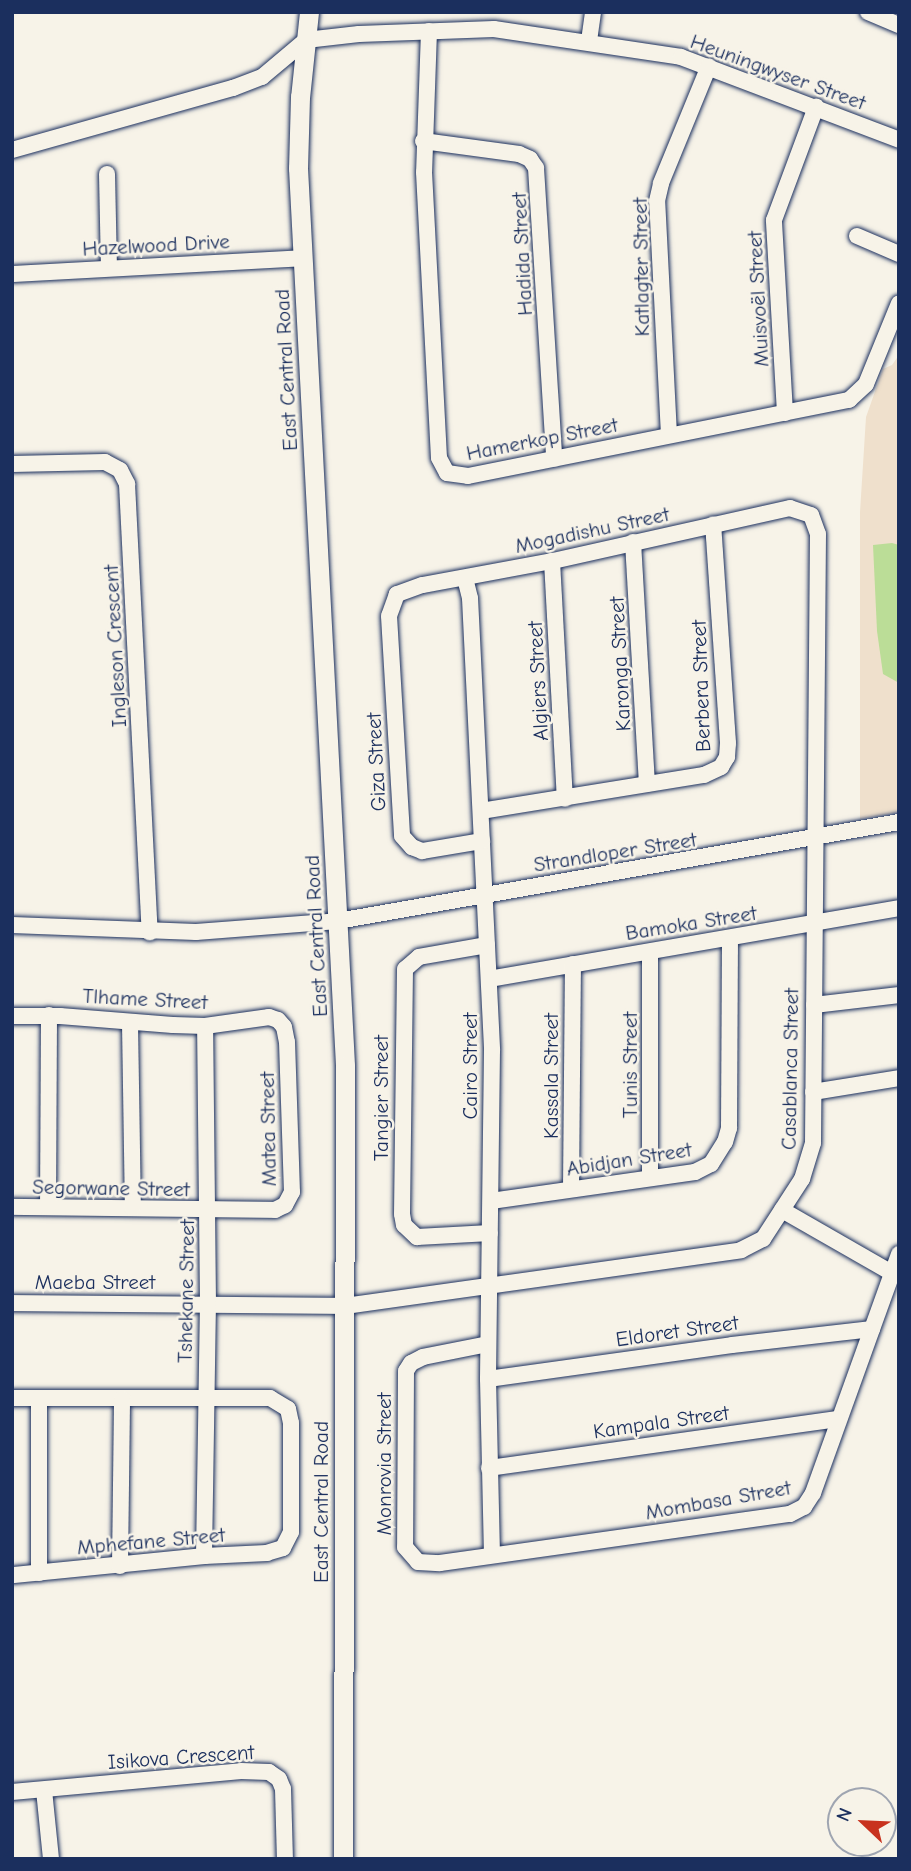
<!DOCTYPE html>
<html>
<head>
<meta charset="utf-8">
<style>
	body { margin:0 }
	#map { position:relative; width:911px; height:1871px; overflow:hidden; background:#f7f3e8; font-family:"Comic Neue",sans-serif }
	div>[style] { position:absolute }
	.built>* { inset:0; background:#efe0cc }
	.green>* { inset:0; background:#bbdd97 }
	.roads { filter:drop-shadow(0 0 2px #1b2f5e) drop-shadow(0 0 2px #1b2f5e) }
	.minor>* { height:16px; margin:-8px; padding:0 8px; transform-origin:8px; border-radius:8px; background:#f7f3e8 }
	.tertiary>* { height:19px; margin:-9.5px; padding:0 9.5px; transform-origin:9.5px; border-radius:9.5px; background:#f7f3e8 }
	span { translate:-50% -50%; white-space:nowrap; text-align:center; line-height:1.15; -webkit-text-stroke:5px #f7f3e8; paint-order:stroke }
	.street-label { font-size:21px; color:#1b2f5e }
	.frame { position:absolute; inset:0; border:14px solid #1b2f5e; pointer-events:none }
	.north { position:absolute; left:827px; top:1787px; width:70px; height:70px; box-sizing:border-box; background:#f7f3e8; border:2px solid #9fa5b1; border-radius:50%; rotate:293deg; font-size:19px; font-weight:700; line-height:28px; text-align:center; color:#1b2f5e }
	.north::after { content:''; display:block; margin:auto; width:24px; height:32px; background:#c8321e; clip-path:polygon(50% 0,100% 100%,50% 72%,0 100%) }
</style>
</head>
<body>
<div id="map">
	<div class="built">
		<div style="clip-path:polygon(899px 355px,899px 812px,860px 819px,860px 512px,866px 417px,883px 369px,892px 365px)"></div>
	</div>
	<div class="green">
		<div style="clip-path:polygon(892px 543px,899px 545px,899px 683px,883px 674px,877px 631px,873px 545px)"></div>
	</div>
	<div class="roads">
		<div class="minor">
			<div style="left:868px;top:12px;width:34px;rotate:23deg"></div>
			<div style="left:429px;top:31px;width:141px;rotate:92deg"></div>
			<div style="left:424px;top:172px;width:286px;rotate:87deg"></div>
			<div style="left:439px;top:458px;width:17px;rotate:62deg"></div>
			<div style="left:447px;top:473px;width:21px;rotate:8deg"></div>
			<div style="left:468px;top:476px;width:389px;rotate:-11.3deg"></div>
			<div style="left:849px;top:400px;width:23px;rotate:-43deg"></div>
			<div style="left:866px;top:384px;width:87px;rotate:-67.8deg"></div>
			<div style="left:589px;top:41px;width:29px;rotate:-82deg"></div>
			<div style="left:423px;top:141px;width:97px;rotate:7.7deg"></div>
			<div style="left:519px;top:154px;width:12px;rotate:24deg"></div>
			<div style="left:530px;top:159px;width:11px;rotate:56deg"></div>
			<div style="left:536px;top:168px;width:291px;rotate:86.4deg"></div>
			<div style="left:12px;top:150px;width:230px;rotate:-15.7deg"></div>
			<div style="left:233px;top:88px;width:31px;rotate:-21deg"></div>
			<div style="left:262px;top:77px;width:57px;rotate:-40.1deg"></div>
			<div style="left:306px;top:40px;width:53px;rotate:-6.5deg"></div>
			<div style="left:359px;top:34px;width:135px;rotate:-2.1deg"></div>
			<div style="left:494px;top:29px;width:189px;rotate:8.5deg"></div>
			<div style="left:681px;top:57px;width:233px;rotate:20.8deg"></div>
			<div style="left:107px;top:174px;width:94px;rotate:88.8deg"></div>
			<div style="left:857px;top:236px;width:46px;rotate:23.2deg"></div>
			<div style="left:12px;top:274px;width:291px;rotate:-3.1deg"></div>
			<div style="left:785px;top:413px;width:193px;rotate:-93.3deg"></div>
			<div style="left:774px;top:220px;width:121px;rotate:-69.6deg"></div>
			<div style="left:669px;top:435px;width:234px;rotate:-92.9deg"></div>
			<div style="left:657px;top:201px;width:18px;rotate:-77deg"></div>
			<div style="left:661px;top:183px;width:126px;rotate:-67.7deg"></div>
			<div style="left:12px;top:464px;width:93px;rotate:-1.2deg"></div>
			<div style="left:105px;top:462px;width:17px;rotate:28deg"></div>
			<div style="left:120px;top:470px;width:16px;rotate:63deg"></div>
			<div style="left:127px;top:484px;width:449px;rotate:87.1deg"></div>
			<div style="left:633px;top:542px;width:242px;rotate:86.7deg"></div>
			<div style="left:552px;top:561px;width:238px;rotate:86.9deg"></div>
			<div style="left:465px;top:578px;width:21px;rotate:76deg"></div>
			<div style="left:470px;top:598px;width:453px;rotate:87.2deg"></div>
			<div style="left:492px;top:1050px;width:329px;rotate:90.7deg"></div>
			<div style="left:488px;top:1379px;width:176px;rotate:88.7deg"></div>
			<div style="left:481px;top:811px;width:226px;rotate:-9.2deg"></div>
			<div style="left:704px;top:775px;width:19px;rotate:-25deg"></div>
			<div style="left:721px;top:767px;width:12px;rotate:-59deg"></div>
			<div style="left:727px;top:757px;width:14px;rotate:-86deg"></div>
			<div style="left:728px;top:743px;width:219px;rotate:-93.9deg"></div>
			<div style="left:12px;top:925px;width:184px;rotate:2.2deg"></div>
			<div style="left:196px;top:932px;width:142px;rotate:-4.4deg"></div>
			<div style="left:338px;top:921px;width:570px;rotate:-10.01deg"></div>
			<div style="left:487px;top:945px;width:69px;rotate:170deg"></div>
			<div style="left:419px;top:957px;width:18px;rotate:139deg"></div>
			<div style="left:405px;top:969px;width:245px;rotate:90.7deg"></div>
			<div style="left:402px;top:1214px;width:11px;rotate:80deg"></div>
			<div style="left:404px;top:1225px;width:18px;rotate:43deg"></div>
			<div style="left:417px;top:1237px;width:73px;rotate:-3.1deg"></div>
			<div style="left:489px;top:979px;width:416px;rotate:-9.8deg"></div>
			<div style="left:814px;top:1005px;width:86px;rotate:-6.7deg"></div>
			<div style="left:12px;top:1016px;width:48px"></div>
			<div style="left:60px;top:1016px;width:113px;rotate:4.6deg"></div>
			<div style="left:173px;top:1025px;width:32px;rotate:2deg"></div>
			<div style="left:205px;top:1026px;width:65px;rotate:-8deg"></div>
			<div style="left:269px;top:1017px;width:9px;rotate:18deg"></div>
			<div style="left:278px;top:1020px;width:9px;rotate:49deg"></div>
			<div style="left:284px;top:1027px;width:15px;rotate:79deg"></div>
			<div style="left:287px;top:1042px;width:150px;rotate:88.1deg"></div>
			<div style="left:292px;top:1192px;width:15px;rotate:118deg"></div>
			<div style="left:285px;top:1205px;width:11px;rotate:153deg"></div>
			<div style="left:275px;top:1210px;width:263px;rotate:-179.3deg"></div>
			<div style="left:130px;top:1023px;width:185px;rotate:89.1deg"></div>
			<div style="left:813px;top:1092px;width:87px;rotate:-9.2deg"></div>
			<div style="left:650px;top:1178px;width:226px;rotate:-90deg"></div>
			<div style="left:571px;top:1189px;width:225px;rotate:-89.5deg"></div>
			<div style="left:491px;top:1201px;width:206px;rotate:-8.1deg"></div>
			<div style="left:695px;top:1172px;width:18px;rotate:-27deg"></div>
			<div style="left:711px;top:1164px;width:26px;rotate:-58deg"></div>
			<div style="left:725px;top:1142px;width:15px;rotate:-74deg"></div>
			<div style="left:729px;top:1128px;width:189px;rotate:-89.7deg"></div>
			<div style="left:48px;top:1207px;width:192px;rotate:-89.7deg"></div>
			<div style="left:782px;top:1210px;width:127px;rotate:29.8deg"></div>
			<div style="left:12px;top:1303px;width:333px;rotate:0.5deg"></div>
			<div style="left:345px;top:1306px;width:400px;rotate:-8deg"></div>
			<div style="left:741px;top:1250px;width:25px;rotate:-27deg"></div>
			<div style="left:763px;top:1239px;width:72px;rotate:-57deg"></div>
			<div style="left:802px;top:1179px;width:38px;rotate:-73deg"></div>
			<div style="left:813px;top:1143px;width:609px;rotate:-89.53deg"></div>
			<div style="left:818px;top:534px;width:20px;rotate:-110deg"></div>
			<div style="left:811px;top:515px;width:22px;rotate:-162deg"></div>
			<div style="left:790px;top:508px;width:244px;rotate:167.4deg"></div>
			<div style="left:552px;top:561px;width:132px;rotate:169.5deg"></div>
			<div style="left:422px;top:585px;width:27px;rotate:160deg"></div>
			<div style="left:397px;top:594px;width:23px;rotate:110deg"></div>
			<div style="left:389px;top:616px;width:220px;rotate:86.6deg"></div>
			<div style="left:402px;top:836px;width:15px;rotate:48deg"></div>
			<div style="left:412px;top:847px;width:11px;rotate:22deg"></div>
			<div style="left:422px;top:851px;width:61px;rotate:-9.5deg"></div>
			<div style="left:488px;top:1344px;width:66px;rotate:168.7deg"></div>
			<div style="left:423px;top:1357px;width:13px;rotate:153deg"></div>
			<div style="left:411px;top:1363px;width:9px;rotate:122deg"></div>
			<div style="left:406px;top:1371px;width:176px;rotate:90.3deg"></div>
			<div style="left:405px;top:1547px;width:20px;rotate:49deg"></div>
			<div style="left:418px;top:1562px;width:22px;rotate:3deg"></div>
			<div style="left:440px;top:1563px;width:353px;rotate:-8deg"></div>
			<div style="left:790px;top:1514px;width:16px;rotate:-27deg"></div>
			<div style="left:804px;top:1507px;width:17px;rotate:-57deg"></div>
			<div style="left:813px;top:1493px;width:254px;rotate:-70.2deg"></div>
			<div style="left:488px;top:1379px;width:246px;rotate:-7.9deg"></div>
			<div style="left:732px;top:1345px;width:141px;rotate:-6.5deg"></div>
			<div style="left:12px;top:1398px;width:258px"></div>
			<div style="left:270px;top:1398px;width:21px;rotate:31deg"></div>
			<div style="left:288px;top:1409px;width:14px;rotate:78deg"></div>
			<div style="left:291px;top:1423px;width:109px;rotate:90deg"></div>
			<div style="left:291px;top:1532px;width:18px;rotate:117deg"></div>
			<div style="left:283px;top:1548px;width:17px;rotate:163deg"></div>
			<div style="left:267px;top:1553px;width:63px;rotate:177.3deg"></div>
			<div style="left:204px;top:1556px;width:193px;rotate:174.3deg"></div>
			<div style="left:489px;top:1468px;width:353px;rotate:-8deg"></div>
			<div style="left:204px;top:1556px;width:252px;rotate:-89.1deg"></div>
			<div style="left:208px;top:1304px;width:278px;rotate:-90.6deg"></div>
			<div style="left:120px;top:1566px;width:167px;rotate:-89.3deg"></div>
			<div style="left:39px;top:1573px;width:175px;rotate:-90deg"></div>
			<div style="left:44px;top:1790px;width:69px;rotate:84.2deg"></div>
			<div style="left:12px;top:1792px;width:230px;rotate:-5.2deg"></div>
			<div style="left:241px;top:1771px;width:28px;rotate:2deg"></div>
			<div style="left:269px;top:1772px;width:12px;rotate:35deg"></div>
			<div style="left:279px;top:1779px;width:11px;rotate:68deg"></div>
			<div style="left:283px;top:1789px;width:70px;rotate:88.4deg"></div>
		</div>
		<div class="tertiary">
			<div style="left:309px;top:12px;width:85px;rotate:96deg"></div>
			<div style="left:300px;top:97px;width:71px;rotate:91.6deg"></div>
			<div style="left:298px;top:168px;width:899px;rotate:87deg"></div>
			<div style="left:345px;top:1066px;width:793px;rotate:90.14deg"></div>
		</div>
	</div>
	<div class="street-label">
		<span style="left:778px;top:72px;rotate:20deg">Heuningwyser Street</span>
		<span style="left:156px;top:245px;rotate:-3deg">Hazelwood Drive</span>
		<span style="left:522px;top:254px;rotate:-93deg">Hadida Street</span>
		<span style="left:641px;top:267px;rotate:-91deg">Katlagter Street</span>
		<span style="left:758px;top:299px;rotate:-93deg">Muisvoël Street</span>
		<span style="left:286px;top:370px;rotate:-93deg">East Central Road</span>
		<span style="left:542px;top:439px;rotate:-11deg">Hamerkop Street</span>
		<span style="left:592px;top:530px;rotate:-12deg">Mogadishu Street</span>
		<span style="left:115px;top:646px;rotate:-93deg">Ingleson Crescent</span>
		<span style="left:620px;top:664px;rotate:-93deg">Karonga Street</span>
		<span style="left:538px;top:681px;rotate:-93deg">Algiers Street</span>
		<span style="left:701px;top:686px;rotate:-92deg">Berbera Street</span>
		<span style="left:376px;top:762px;rotate:-93deg">Giza Street</span>
		<span style="left:615px;top:852px;rotate:-9deg">Strandloper Street</span>
		<span style="left:691px;top:923px;rotate:-9deg">Bamoka Street</span>
		<span style="left:316px;top:936px;rotate:-93deg">East Central Road</span>
		<span style="left:145px;top:999px;rotate:3deg">Tlhame Street</span>
		<span style="left:630px;top:1065px;rotate:-90deg">Tunis Street</span>
		<span style="left:470px;top:1066px;rotate:-90deg">Cairo Street</span>
		<span style="left:790px;top:1069px;rotate:-89deg">Casablanca Street</span>
		<span style="left:551px;top:1076px;rotate:-90deg">Kassala Street</span>
		<span style="left:381px;top:1098px;rotate:-90deg">Tangier Street</span>
		<span style="left:268px;top:1129px;rotate:-91deg">Matea Street</span>
		<span style="left:629px;top:1159px;rotate:-9deg">Abidjan Street</span>
		<span style="left:111px;top:1188px;rotate:1deg">Segorwane Street</span>
		<span style="left:95px;top:1282px">Maeba Street</span>
		<span style="left:186px;top:1291px;rotate:-89deg">Tshekane Street</span>
		<span style="left:677px;top:1331px;rotate:-8deg">Eldoret Street</span>
		<span style="left:661px;top:1422px;rotate:-8deg">Kampala Street</span>
		<span style="left:384px;top:1464px;rotate:-90deg">Monrovia Street</span>
		<span style="left:718px;top:1500px;rotate:-10deg">Mombasa Street</span>
		<span style="left:321px;top:1502px;rotate:-90deg">East Central Road</span>
		<span style="left:151px;top:1541px;rotate:-5deg">Mphefane Street</span>
		<span style="left:181px;top:1757px;rotate:-4deg">Isikova Crescent</span>
	</div>
	<div class="frame"></div>
	<div class="north">N</div>
</div>
</body>
</html>
